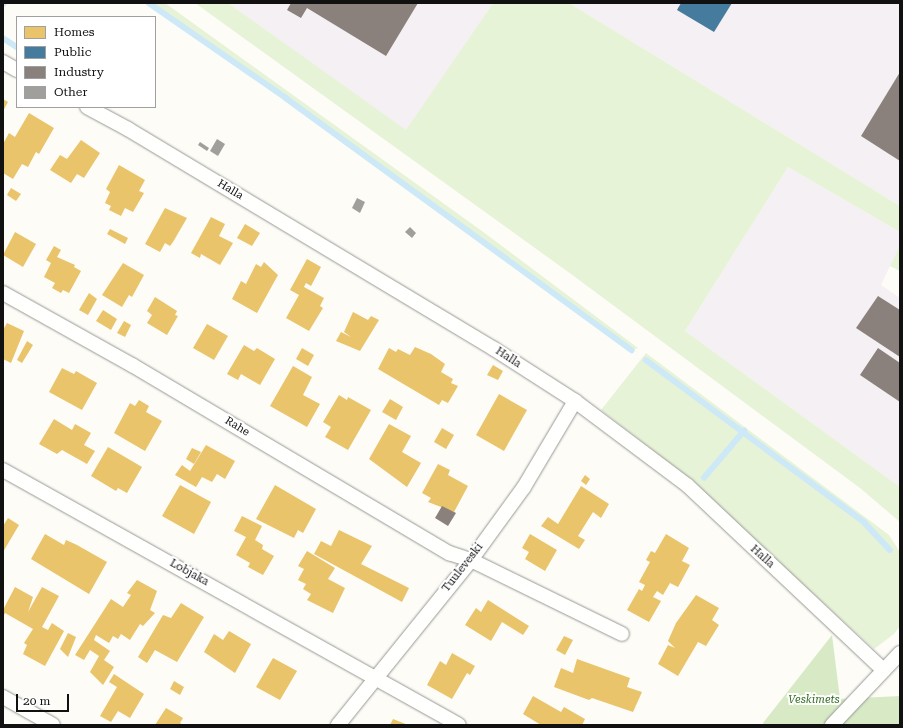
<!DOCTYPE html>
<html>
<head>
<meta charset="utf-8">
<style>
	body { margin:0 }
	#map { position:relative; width:903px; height:728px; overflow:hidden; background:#fdfcf7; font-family:"Roboto Serif",serif }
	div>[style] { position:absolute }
	.industrial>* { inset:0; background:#f5f0f3 }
	.green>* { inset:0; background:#e7f3d7 }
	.forest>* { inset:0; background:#d8eac5 }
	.homes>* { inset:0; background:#e9c46a }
	.public>* { inset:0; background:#457b9d }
	.industry>* { inset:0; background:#8a817c }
	.stream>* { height:5.5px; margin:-2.75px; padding:0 2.75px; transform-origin:2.75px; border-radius:2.75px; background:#cde8f7 }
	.building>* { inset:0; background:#a19f9c }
	.roads { filter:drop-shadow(0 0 1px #979795) drop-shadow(0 0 1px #979795) }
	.minor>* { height:14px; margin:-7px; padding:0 7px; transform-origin:7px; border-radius:7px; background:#fffffe }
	span { translate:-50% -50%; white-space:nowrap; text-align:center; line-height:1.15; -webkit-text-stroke:4px #fff; paint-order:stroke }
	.street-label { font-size:11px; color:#111 }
	.park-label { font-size:11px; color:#2f6b1f; font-style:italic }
	.frame { position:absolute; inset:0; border:4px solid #111; pointer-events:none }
	.legend { position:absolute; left:16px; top:16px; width:140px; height:92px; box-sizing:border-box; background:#fff; border:1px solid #a0a0a0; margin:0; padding:5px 7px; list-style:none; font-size:12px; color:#111 }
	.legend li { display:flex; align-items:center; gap:8px; height:20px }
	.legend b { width:20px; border:1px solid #a0a0a0 }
	.scale { position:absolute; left:16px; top:694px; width:53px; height:18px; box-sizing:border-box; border:2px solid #111; border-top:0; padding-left:5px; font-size:12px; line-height:14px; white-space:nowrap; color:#111; -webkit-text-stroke:3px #fff; paint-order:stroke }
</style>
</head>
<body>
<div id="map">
	<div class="industrial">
		<div style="clip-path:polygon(228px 3px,493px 3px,406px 131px)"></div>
		<div style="clip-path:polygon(569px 3px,900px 3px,900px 206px)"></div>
		<div style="clip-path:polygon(788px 167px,900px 232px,900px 245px,881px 285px,900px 298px,900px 487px,685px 331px)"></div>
	</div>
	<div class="green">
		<div style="clip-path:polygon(149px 3px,165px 3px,486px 234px,638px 348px,632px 350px,286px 98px)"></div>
		<div style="clip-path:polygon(195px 3px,228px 3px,406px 130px,493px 3px,569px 3px,900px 206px,900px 232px,788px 167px,685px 331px,900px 487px,900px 522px,860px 488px,571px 274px)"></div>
		<div style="clip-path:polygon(900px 245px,900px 271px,890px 266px)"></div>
		<div style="clip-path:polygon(646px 353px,889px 535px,900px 552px,900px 626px,894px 634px,874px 649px,677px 469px,601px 410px)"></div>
	</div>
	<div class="forest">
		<div style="clip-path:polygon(832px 635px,840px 699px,900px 696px,900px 725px,764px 725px,763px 723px)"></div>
	</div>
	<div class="homes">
		<div style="clip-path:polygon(3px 99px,8px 102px,3px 111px)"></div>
		<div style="clip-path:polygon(29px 113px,54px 128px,39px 154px,36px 152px,28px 167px,22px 164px,13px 179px,3px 173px,3px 144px,9px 133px,15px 137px)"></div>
		<div style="clip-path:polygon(81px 140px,100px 153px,84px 178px,77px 174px,71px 183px,50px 170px,60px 155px,67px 159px)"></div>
		<div style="clip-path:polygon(119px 165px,145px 180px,139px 191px,144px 193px,133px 212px,125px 208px,121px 216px,109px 210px,111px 206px,105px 203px,110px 192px,106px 189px)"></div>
		<div style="clip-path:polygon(11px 188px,21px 194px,16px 201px,7px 195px)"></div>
		<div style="clip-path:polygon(165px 208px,187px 218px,173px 242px,170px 246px,165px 243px,160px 252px,145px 244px)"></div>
		<div style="clip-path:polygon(211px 217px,225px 224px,219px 236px,233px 243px,220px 265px,201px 254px,200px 258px,191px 253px)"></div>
		<div style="clip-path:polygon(245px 224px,260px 233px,252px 246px,237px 238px)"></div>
		<div style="clip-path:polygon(110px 229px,128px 238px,125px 244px,107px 234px)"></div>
		<div style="clip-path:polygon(15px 232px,36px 244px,23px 267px,3px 255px)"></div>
		<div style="clip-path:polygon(54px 246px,61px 250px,57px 257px,75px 265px,74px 267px,81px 271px,69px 293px,63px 290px,61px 293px,52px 288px,55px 283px,44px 277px,51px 263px,46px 260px)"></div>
		<div style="clip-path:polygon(307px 259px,321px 267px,311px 286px,306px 283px,304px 287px,324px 298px,320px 306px,323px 308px,309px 331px,286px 318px,299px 295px,290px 290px)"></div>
		<div style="clip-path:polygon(264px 262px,278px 275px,257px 313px,232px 299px,241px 281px,246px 284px,256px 264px,261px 267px)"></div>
		<div style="clip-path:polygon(123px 263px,144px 275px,132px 297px,129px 295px,122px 307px,102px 295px)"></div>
		<div style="clip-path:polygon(89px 293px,97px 299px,88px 315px,79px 310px)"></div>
		<div style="clip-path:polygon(155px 297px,177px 311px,175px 315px,178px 316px,167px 335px,147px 323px,152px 315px,147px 311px)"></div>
		<div style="clip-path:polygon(103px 310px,117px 319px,111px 330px,96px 321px)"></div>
		<div style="clip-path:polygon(353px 312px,368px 320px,371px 316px,379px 320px,360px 351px,336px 341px,341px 332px,351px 337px,344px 332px)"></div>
		<div style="clip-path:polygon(124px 321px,131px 325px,125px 337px,117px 333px)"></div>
		<div style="clip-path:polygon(7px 323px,24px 331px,11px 363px,3px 359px,3px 330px)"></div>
		<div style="clip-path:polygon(207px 324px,228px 336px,214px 360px,193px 348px)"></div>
		<div style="clip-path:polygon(27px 341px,33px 345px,22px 363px,17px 360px)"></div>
		<div style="clip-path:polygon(244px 345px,254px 351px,257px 348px,275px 359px,260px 385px,241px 374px,238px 380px,227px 374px)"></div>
		<div style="clip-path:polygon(415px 347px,431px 354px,445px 364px,441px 372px,453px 379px,451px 383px,458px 386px,448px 403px,442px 400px,439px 405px,378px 369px,389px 348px,396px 352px,398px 349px,410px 355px)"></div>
		<div style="clip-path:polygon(302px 348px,314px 355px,308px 366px,296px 359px)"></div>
		<div style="clip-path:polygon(493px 365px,503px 371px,498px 380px,487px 375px)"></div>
		<div style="clip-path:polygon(293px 366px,312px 377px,303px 395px,320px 404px,307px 427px,270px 406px)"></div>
		<div style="clip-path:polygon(62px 368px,74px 374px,76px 371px,97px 383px,82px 410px,49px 392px)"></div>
		<div style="clip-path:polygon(499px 394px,527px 410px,504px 451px,476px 435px)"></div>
		<div style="clip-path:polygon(339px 395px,347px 400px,348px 397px,371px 410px,348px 450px,325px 437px,331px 427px,323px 422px)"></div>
		<div style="clip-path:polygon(390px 399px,403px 407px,396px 420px,382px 412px)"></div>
		<div style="clip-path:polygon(139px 400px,149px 406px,146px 412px,162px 421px,145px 451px,114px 433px,130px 403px,135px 406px)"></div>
		<div style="clip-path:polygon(54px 419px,72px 430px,75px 424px,91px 433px,84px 445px,95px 451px,87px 464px,62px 450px,57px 454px,39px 444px)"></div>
		<div style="clip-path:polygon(389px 424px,411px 436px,402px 452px,421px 463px,407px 487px,369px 459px)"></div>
		<div style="clip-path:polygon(442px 428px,454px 435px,446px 449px,434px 442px)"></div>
		<div style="clip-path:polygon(206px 445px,235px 461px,225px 479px,217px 474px,212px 482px,202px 477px,196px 487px,175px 475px,182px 465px,190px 471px)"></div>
		<div style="clip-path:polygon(108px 447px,142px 467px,127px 493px,118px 488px,116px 491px,91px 476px)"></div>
		<div style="clip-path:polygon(192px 448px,201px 452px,194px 464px,186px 459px)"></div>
		<div style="clip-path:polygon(438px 464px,450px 470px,448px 475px,468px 486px,454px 512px,428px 502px,431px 498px,422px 493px)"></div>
		<div style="clip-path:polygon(585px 475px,590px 479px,586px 485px,581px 481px)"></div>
		<div style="clip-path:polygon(180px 485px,211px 502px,194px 534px,162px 516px)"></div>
		<div style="clip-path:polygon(275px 485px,316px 509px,303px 533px,298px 530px,294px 538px,256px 519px)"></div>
		<div style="clip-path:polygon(581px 486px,609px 504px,601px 518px,593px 512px,578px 536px,585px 540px,579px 549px,541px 526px,548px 517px,558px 524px)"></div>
		<div style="clip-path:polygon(242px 516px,262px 526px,255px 540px,263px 545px,262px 549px,274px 556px,263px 575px,248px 567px,250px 563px,236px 555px,246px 537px,234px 531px)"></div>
		<div style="clip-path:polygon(8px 518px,19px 525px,3px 552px,3px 526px)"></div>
		<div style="clip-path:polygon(339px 530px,372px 546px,361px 564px,409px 588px,402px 602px,314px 554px,321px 541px,331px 546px)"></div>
		<div style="clip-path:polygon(45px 534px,64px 545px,66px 540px,77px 545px,107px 562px,89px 594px,31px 559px)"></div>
		<div style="clip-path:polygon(530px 534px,557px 550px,545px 571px,525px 559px,529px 552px,522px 548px)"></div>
		<div style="clip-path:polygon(666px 534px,689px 548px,682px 561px,690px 565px,678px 587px,670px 583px,663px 595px,657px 591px,653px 597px,661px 601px,649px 622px,627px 610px,639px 589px,642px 591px,645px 585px,639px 582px,650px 562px,646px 560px,651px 551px,655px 553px)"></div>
		<div style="clip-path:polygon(307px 551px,335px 568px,328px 579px,345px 588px,333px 613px,307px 600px,311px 594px,303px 589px,306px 584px,298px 580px,304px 569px,298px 566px)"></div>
		<div style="clip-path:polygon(137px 580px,157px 591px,150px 610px,155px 613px,143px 626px,140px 624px,130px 640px,121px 634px,118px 639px,113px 636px,109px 643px,96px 635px,94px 640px,110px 651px,104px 660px,114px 667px,103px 685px,90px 672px,99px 656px,90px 650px,84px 660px,75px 655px,111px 599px,123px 607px,131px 595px,127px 593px)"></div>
		<div style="clip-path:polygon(15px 587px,33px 597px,28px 612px,42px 587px,59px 596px,42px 627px,48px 630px,52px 623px,64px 631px,45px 666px,23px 654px,27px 645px,24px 643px,33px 629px,5px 613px,3px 617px,3px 610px)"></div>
		<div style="clip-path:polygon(696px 595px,719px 608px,712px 620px,719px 625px,706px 646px,698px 642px,678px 676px,658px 664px,668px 645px,675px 648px,668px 641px,676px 623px)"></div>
		<div style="clip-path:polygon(488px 600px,529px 626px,523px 635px,502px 622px,491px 641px,465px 625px,476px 608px,481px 612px)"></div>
		<div style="clip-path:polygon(181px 603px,204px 617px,177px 662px,155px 650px,147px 663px,138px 657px,163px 615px,171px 618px)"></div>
		<div style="clip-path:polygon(229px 631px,251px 644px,235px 673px,204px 652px,214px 634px,223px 640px)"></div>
		<div style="clip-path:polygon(68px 633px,76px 637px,68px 657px,60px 649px)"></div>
		<div style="clip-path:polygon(564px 636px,573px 640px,565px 655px,556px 650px)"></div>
		<div style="clip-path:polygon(452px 653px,475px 666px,470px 675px,467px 673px,452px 699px,427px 685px,440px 661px,446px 665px)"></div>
		<div style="clip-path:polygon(273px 658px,297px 671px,280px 700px,256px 687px)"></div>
		<div style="clip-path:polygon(577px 659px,630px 678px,627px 687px,642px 692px,633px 712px,592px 698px,589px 700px,554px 687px,561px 668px,573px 673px)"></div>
		<div style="clip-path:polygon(114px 674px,144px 694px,130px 718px,118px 711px,111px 722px,100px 716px,117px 687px,109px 682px)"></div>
		<div style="clip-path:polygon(174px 681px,184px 687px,180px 695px,170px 689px)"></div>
		<div style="clip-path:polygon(533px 696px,561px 712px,564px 707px,585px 719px,582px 725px,541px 725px,523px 714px)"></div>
		<div style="clip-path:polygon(166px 708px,183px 718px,180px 723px,183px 725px,155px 725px)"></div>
		<div style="clip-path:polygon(393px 719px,408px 725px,390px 725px)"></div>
	</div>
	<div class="public">
		<div style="clip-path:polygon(681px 3px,732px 3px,714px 32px,677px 10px)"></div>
	</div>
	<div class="industry">
		<div style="clip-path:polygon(291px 3px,418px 3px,386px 56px,307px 8px,301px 18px,287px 10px)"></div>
		<div style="clip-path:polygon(900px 72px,900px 161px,861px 136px)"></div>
		<div style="clip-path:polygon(878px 296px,900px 310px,900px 357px,856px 328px)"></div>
		<div style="clip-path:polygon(878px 348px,900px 363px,900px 402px,860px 375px)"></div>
		<div style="clip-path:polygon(442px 506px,456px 513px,448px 526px,435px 518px)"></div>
	</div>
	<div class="stream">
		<div style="left:149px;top:3px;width:167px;rotate:34.7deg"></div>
		<div style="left:286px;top:98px;width:428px;rotate:36.1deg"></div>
		<div style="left:3px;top:4px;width:1px;rotate:-45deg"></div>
		<div style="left:3px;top:38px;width:17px;rotate:33deg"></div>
		<div style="left:646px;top:360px;width:272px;rotate:36.6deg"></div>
		<div style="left:864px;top:522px;width:38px;rotate:47deg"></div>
		<div style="left:704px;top:478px;width:62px;rotate:-49.6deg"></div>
	</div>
	<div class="building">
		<div style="clip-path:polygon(217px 139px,225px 144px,218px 156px,210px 151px)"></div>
		<div style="clip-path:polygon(200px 142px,209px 148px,207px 151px,198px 145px)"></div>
		<div style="clip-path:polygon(357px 198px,365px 202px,360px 213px,352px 208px)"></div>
		<div style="clip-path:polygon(410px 227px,416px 233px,412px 238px,405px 232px)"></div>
	</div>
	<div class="roads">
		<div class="minor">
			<div style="left:3px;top:62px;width:16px;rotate:30deg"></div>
			<div style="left:87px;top:107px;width:47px;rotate:28.2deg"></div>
			<div style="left:128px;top:129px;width:427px;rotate:31deg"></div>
			<div style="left:494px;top:349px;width:96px;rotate:32.7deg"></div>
			<div style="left:575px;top:401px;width:140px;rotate:36.9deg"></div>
			<div style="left:687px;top:485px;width:270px;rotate:43.3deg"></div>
			<div style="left:3px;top:293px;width:148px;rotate:29.2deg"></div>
			<div style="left:132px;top:365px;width:369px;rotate:30.7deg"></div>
			<div style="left:449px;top:553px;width:23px;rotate:18deg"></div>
			<div style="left:471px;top:560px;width:168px;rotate:26.1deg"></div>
			<div style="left:3px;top:470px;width:522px;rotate:29.21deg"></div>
			<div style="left:3px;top:697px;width:57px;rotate:29.2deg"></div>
			<div style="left:338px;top:725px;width:212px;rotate:-51.1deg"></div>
			<div style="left:471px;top:560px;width:90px;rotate:-54deg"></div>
			<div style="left:524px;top:487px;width:100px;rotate:-59.3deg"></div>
			<div style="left:832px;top:725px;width:99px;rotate:-46.6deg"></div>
		</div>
	</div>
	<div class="street-label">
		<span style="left:230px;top:190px;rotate:31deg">Halla</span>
		<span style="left:508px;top:358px;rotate:33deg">Halla</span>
		<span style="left:237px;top:427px;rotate:31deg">Rahe</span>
		<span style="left:762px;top:557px;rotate:42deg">Halla</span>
		<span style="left:463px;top:568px;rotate:-52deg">Tuuleveski</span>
		<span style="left:189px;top:573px;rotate:29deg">Lobjaka</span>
	</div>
	<div class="park-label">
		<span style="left:814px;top:700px">Veskimets</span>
	</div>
	<div class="frame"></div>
	<ul class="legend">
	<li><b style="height:11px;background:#e9c46a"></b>Homes</li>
	<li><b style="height:11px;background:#457b9d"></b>Public</li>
	<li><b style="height:11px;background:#8a817c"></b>Industry</li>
	<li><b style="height:11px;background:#a19f9c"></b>Other</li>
	</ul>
	<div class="scale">20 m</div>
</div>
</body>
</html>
